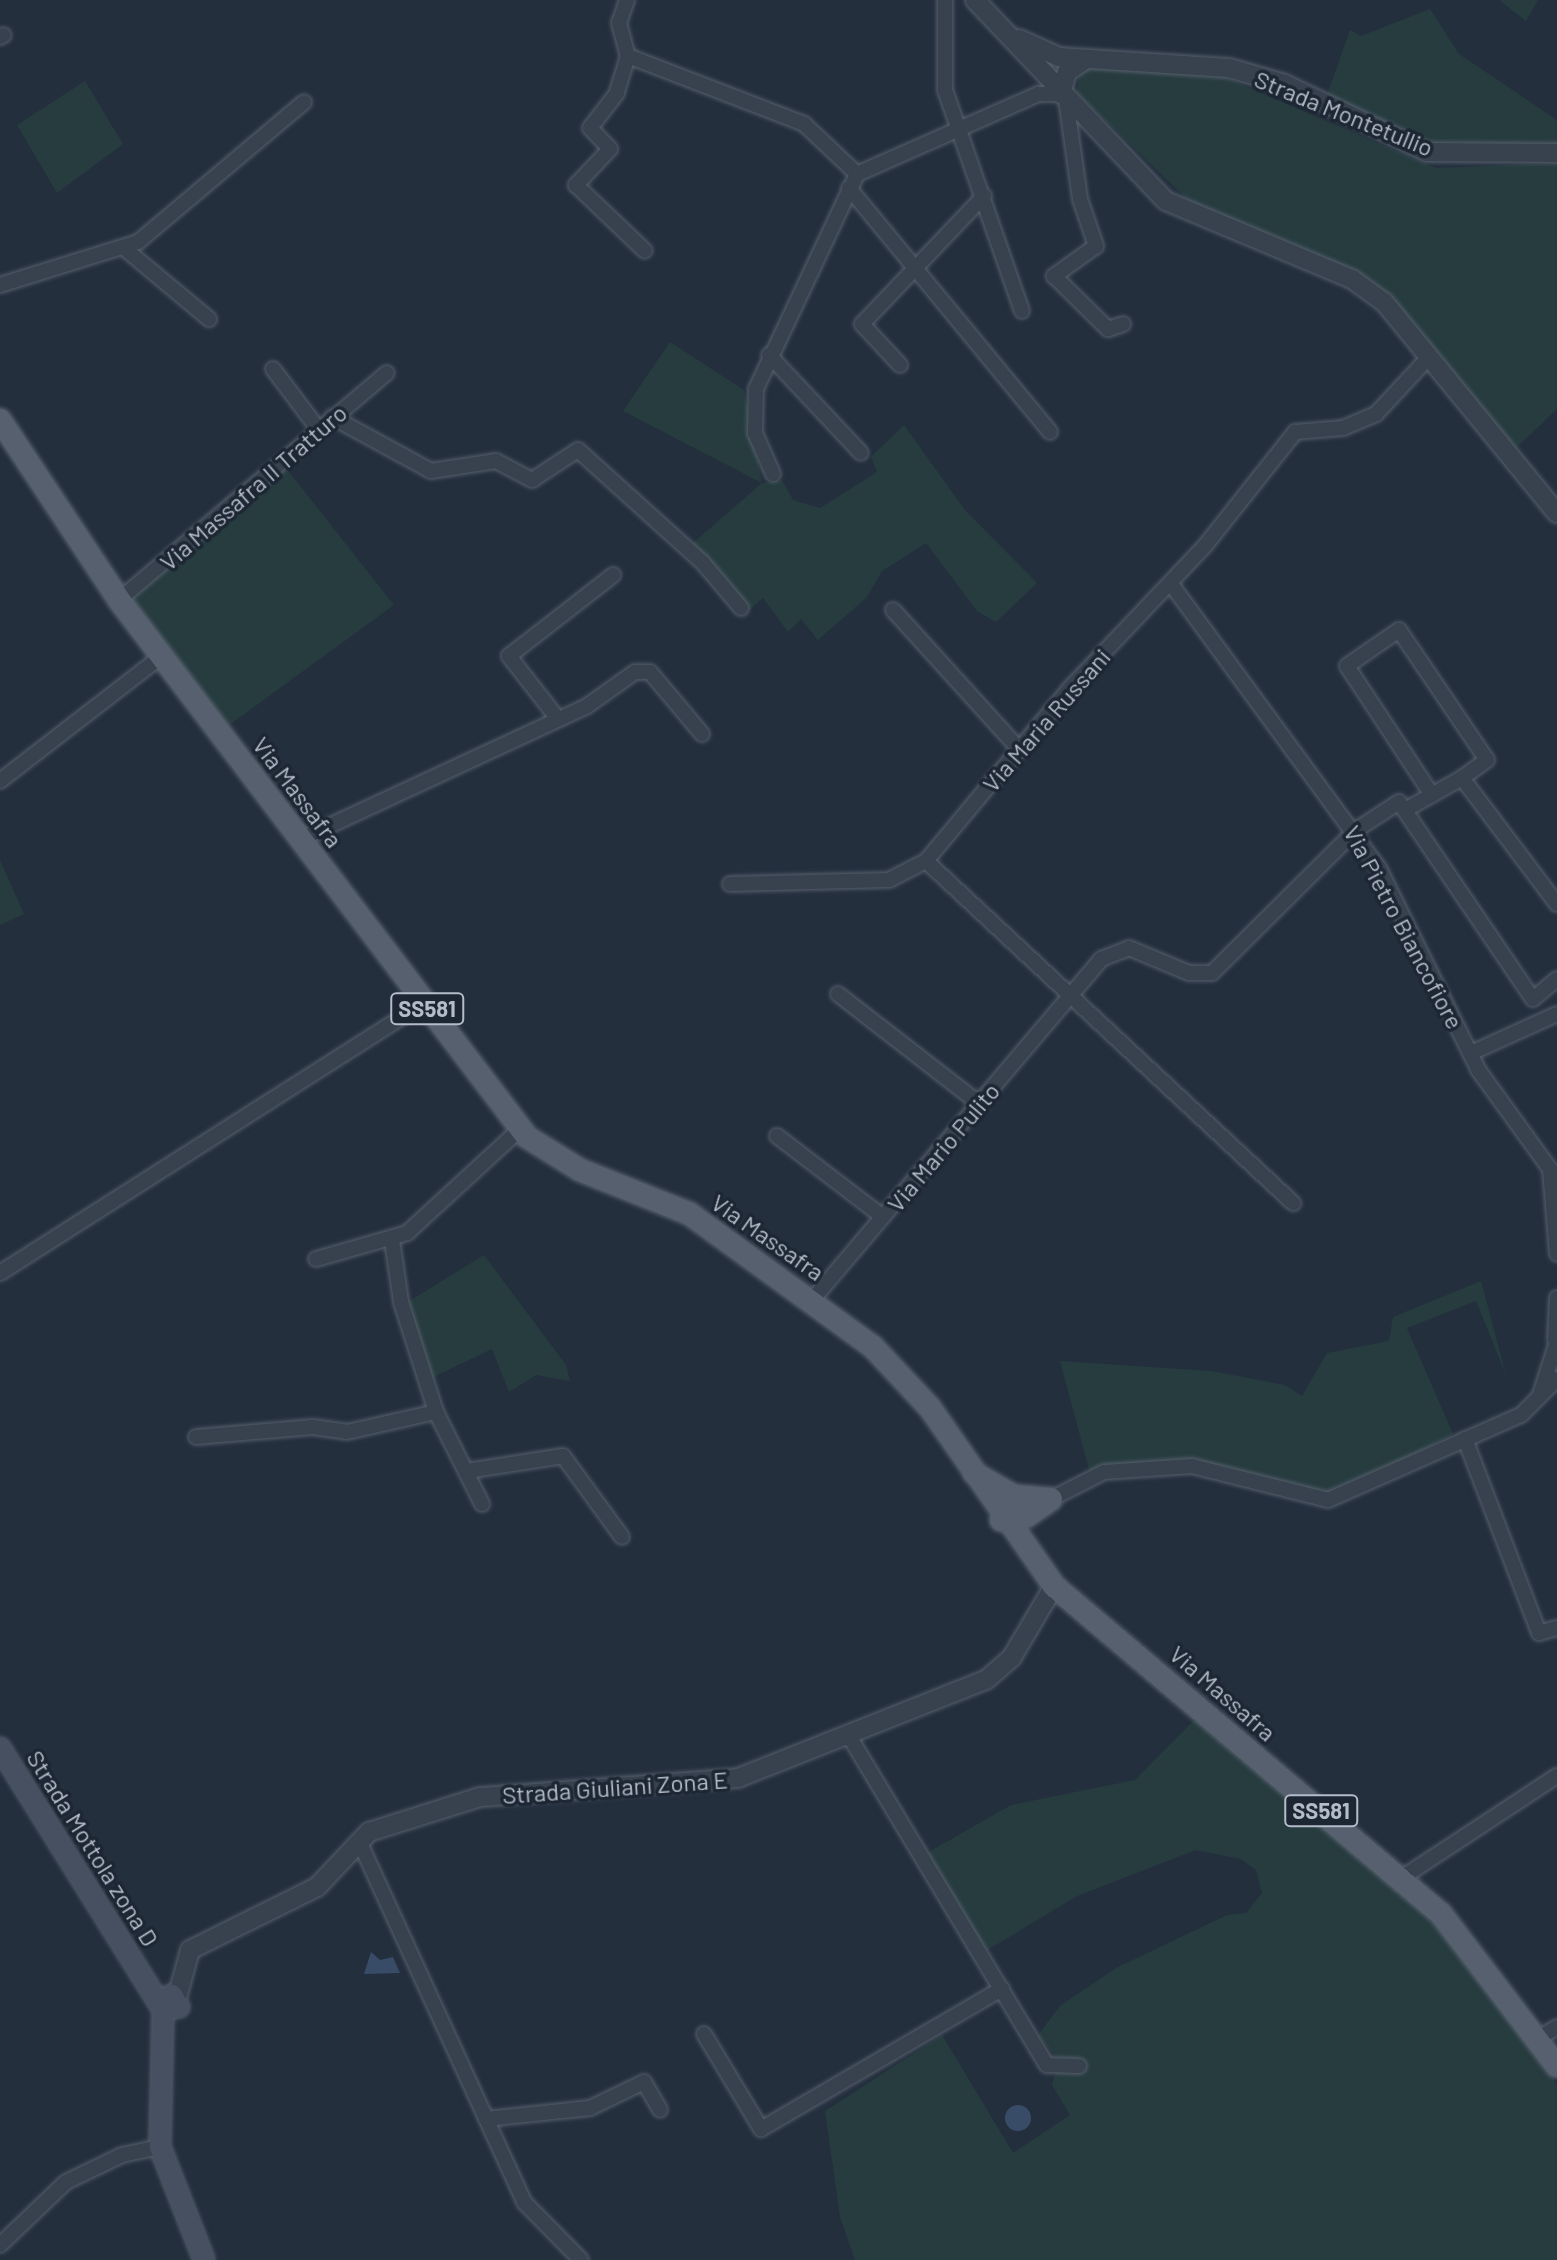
<!DOCTYPE html>
<html>
<head>
<meta charset="utf-8">
<style>
	body { margin:0 }
	#map { position:relative; width:1557px; height:2260px; overflow:hidden; background:#242f3e; font-family:Barlow,sans-serif }
	div>[style] { position:absolute }
	.green>* { inset:0; background:#263c3f }
	.water>* { inset:0; background:#394c67 }
	.round { border-radius:50% }
	.roads { filter:drop-shadow(0 0 2px #565f6c) drop-shadow(0 0 2px #565f6c) }
	.minor>* { height:14px; margin:-7px; padding:0 7px; transform-origin:7px; border-radius:7px; background:#38414e }
	.tertiary>* { height:18px; margin:-9px; padding:0 9px; transform-origin:9px; border-radius:9px; background:#38414e }
	.secondary>* { height:20px; margin:-10px; padding:0 10px; transform-origin:10px; border-radius:10px; background:#465061 }
	.primary>* { height:22px; margin:-11px; padding:0 11px; transform-origin:11px; border-radius:11px; background:#56606e }
	span { translate:-50% -50%; white-space:nowrap; text-align:center; line-height:1.15; -webkit-text-stroke:7px #1d2633; paint-order:stroke }
	.shield-label span { padding:2px 6px; background:#1d2633; border:2px solid; border-radius:6px; -webkit-text-stroke-width:0 }
	.shield-label { font-size:22px; color:#b4bcc9; font-weight:700 }
	.street-label { font-size:24px; color:#b4bcc9 }
</style>
</head>
<body>
<div id="map">
	<div class="green">
		<div style="clip-path:polygon(1499px 0,1538px 0,1526px 21px)"></div>
		<div style="clip-path:polygon(1430px 9px,1459px 54px,1557px 120px,1557px 155px,1463px 153px,1409px 137px,1327px 95px,1350px 30px,1361px 36px)"></div>
		<div style="clip-path:polygon(1128px 63px,1217px 74px,1436px 168px,1557px 163px,1557px 409px,1513px 451px,1386px 294px,1197px 209px,1077px 93px,1080px 68px)"></div>
		<div style="clip-path:polygon(85px 81px,123px 144px,57px 193px,17px 125px)"></div>
		<div style="clip-path:polygon(670px 342px,744px 390px,762px 483px,782px 480px,793px 500px,820px 508px,877px 472px,871px 457px,904px 425px,965px 510px,1037px 583px,996px 622px,977px 611px,926px 543px,882px 571px,867px 597px,818px 640px,801px 619px,788px 632px,763px 598px,744px 615px,686px 549px,762px 483px,623px 411px)"></div>
		<div style="clip-path:polygon(286px 468px,394px 605px,221px 731px,125px 599px)"></div>
		<div style="clip-path:polygon(0 860px,24px 914px,0 925px)"></div>
		<div style="clip-path:polygon(484px 1255px,566px 1365px,570px 1381px,536px 1375px,509px 1392px,492px 1349px,431px 1378px,403px 1305px)"></div>
		<div style="clip-path:polygon(1481px 1281px,1506px 1375px,1476px 1301px,1407px 1328px,1453px 1434px,1340px 1493px,1301px 1496px,1174px 1465px,1090px 1473px,1060px 1361px,1211px 1371px,1285px 1385px,1302px 1396px,1327px 1353px,1389px 1341px,1393px 1317px)"></div>
		<div style="clip-path:polygon(1197px 1717px,1400px 1887px,1473px 1959px,1541px 2056px,1557px 2085px,1557px 2260px,855px 2260px,840px 2217px,825px 2111px,942px 2035px,1013px 2153px,1070px 2115px,1052px 2085px,1059px 2060px,1038px 2035px,1060px 2006px,1116px 1968px,1227px 1915px,1246px 1913px,1262px 1893px,1256px 1870px,1241px 1859px,1196px 1850px,1077px 1896px,986px 1951px,927px 1853px,1011px 1805px,1135px 1780px)"></div>
	</div>
	<div class="water">
		<div style="clip-path:polygon(371px 1952px,380px 1960px,393px 1957px,400px 1973px,364px 1974px)"></div>
		<div class="round" style="left:1005px;top:2105px;width:26px;height:26px"></div>
	</div>
	<div class="roads">
		<div class="minor">
			<div style="left:627px;top:0;width:24px;rotate:109deg"></div>
			<div style="left:619px;top:23px;width:34px;rotate:75deg"></div>
			<div style="left:628px;top:56px;width:39px;rotate:107deg"></div>
			<div style="left:617px;top:93px;width:44px;rotate:127.6deg"></div>
			<div style="left:590px;top:128px;width:29px;rotate:46deg"></div>
			<div style="left:610px;top:149px;width:50px;rotate:133.4deg"></div>
			<div style="left:576px;top:185px;width:95px;rotate:43.7deg"></div>
			<div style="left:945px;top:0;width:90px;rotate:90deg"></div>
			<div style="left:945px;top:90px;width:234px;rotate:70.8deg"></div>
			<div style="left:0;top:37px;width:4px;rotate:-27deg"></div>
			<div style="left:628px;top:56px;width:189px;rotate:21.1deg"></div>
			<div style="left:804px;top:124px;width:73px;rotate:43.3deg"></div>
			<div style="left:1066px;top:99px;width:101px;rotate:82deg"></div>
			<div style="left:1080px;top:199px;width:50px;rotate:71.2deg"></div>
			<div style="left:1096px;top:246px;width:52px;rotate:144.5deg"></div>
			<div style="left:1054px;top:276px;width:76px;rotate:44.5deg"></div>
			<div style="left:1108px;top:329px;width:16px;rotate:-18deg"></div>
			<div style="left:849px;top:188px;width:316px;rotate:50.5deg"></div>
			<div style="left:124px;top:248px;width:111px;rotate:39.9deg"></div>
			<div style="left:0;top:285px;width:145px;rotate:-17.3deg"></div>
			<div style="left:138px;top:242px;width:217px;rotate:-40.1deg"></div>
			<div style="left:769px;top:355px;width:134px;rotate:46.8deg"></div>
			<div style="left:900px;top:365px;width:56px;rotate:-132.8deg"></div>
			<div style="left:862px;top:324px;width:177px;rotate:-46.4deg"></div>
			<div style="left:273px;top:369px;width:76px;rotate:53deg"></div>
			<div style="left:332px;top:417px;width:113px;rotate:28.6deg"></div>
			<div style="left:431px;top:471px;width:66px;rotate:-8.7deg"></div>
			<div style="left:496px;top:461px;width:41px;rotate:27.8deg"></div>
			<div style="left:532px;top:480px;width:55px;rotate:-33.1deg"></div>
			<div style="left:578px;top:450px;width:169px;rotate:42.1deg"></div>
			<div style="left:703px;top:563px;width:59px;rotate:49.8deg"></div>
			<div style="left:773px;top:474px;width:45px;rotate:-113.7deg"></div>
			<div style="left:755px;top:433px;width:44px;rotate:-88.7deg"></div>
			<div style="left:756px;top:389px;width:238px;rotate:-64.8deg"></div>
			<div style="left:857px;top:174px;width:198px;rotate:-23.8deg"></div>
			<div style="left:1038px;top:94px;width:23px"></div>
			<div style="left:1171px;top:584px;width:352px;rotate:53.8deg"></div>
			<div style="left:1379px;top:868px;width:226px;rotate:63.8deg"></div>
			<div style="left:1479px;top:1071px;width:121px;rotate:54.1deg"></div>
			<div style="left:1550px;top:1169px;width:85px;rotate:85.3deg"></div>
			<div style="left:119px;top:600px;width:351px;rotate:-40.3deg"></div>
			<div style="left:893px;top:610px;width:188px;rotate:47.8deg"></div>
			<div style="left:558px;top:719px;width:80px;rotate:-127.9deg"></div>
			<div style="left:509px;top:656px;width:132px;rotate:-37.9deg"></div>
			<div style="left:1462px;top:778px;width:158px;rotate:53deg"></div>
			<div style="left:0;top:781px;width:205px;rotate:-37.7deg"></div>
			<div style="left:1405px;top:810px;width:65px;rotate:-29.3deg"></div>
			<div style="left:1462px;top:778px;width:31px;rotate:-36deg"></div>
			<div style="left:1487px;top:760px;width:157px;rotate:-124.1deg"></div>
			<div style="left:1399px;top:630px;width:63px;rotate:145.3deg"></div>
			<div style="left:1347px;top:666px;width:154px;rotate:56.6deg"></div>
			<div style="left:301px;top:839px;width:315px;rotate:-24.9deg"></div>
			<div style="left:587px;top:706px;width:59px;rotate:-35.3deg"></div>
			<div style="left:635px;top:672px;width:15px"></div>
			<div style="left:650px;top:672px;width:81px;rotate:50deg"></div>
			<div style="left:926px;top:861px;width:502px;rotate:42.98deg"></div>
			<div style="left:730px;top:884px;width:159px;rotate:-1.4deg"></div>
			<div style="left:889px;top:880px;width:42px;rotate:-27.2deg"></div>
			<div style="left:926px;top:861px;width:225px;rotate:-50.2deg"></div>
			<div style="left:1070px;top:688px;width:195px;rotate:-46.5deg"></div>
			<div style="left:1204px;top:547px;width:147px;rotate:-51.6deg"></div>
			<div style="left:1295px;top:432px;width:48px;rotate:-4.8deg"></div>
			<div style="left:1343px;top:428px;width:36px;rotate:-23deg"></div>
			<div style="left:1376px;top:414px;width:78px;rotate:-47.1deg"></div>
			<div style="left:838px;top:994px;width:180px;rotate:37.8deg"></div>
			<div style="left:1471px;top:1053px;width:94px;rotate:-24.4deg"></div>
			<div style="left:777px;top:1136px;width:133px;rotate:37.4deg"></div>
			<div style="left:392px;top:1240px;width:63px;rotate:81.7deg"></div>
			<div style="left:401px;top:1302px;width:115px;rotate:72.3deg"></div>
			<div style="left:436px;top:1412px;width:103px;rotate:63.4deg"></div>
			<div style="left:316px;top:1259px;width:95px;rotate:-15.9deg"></div>
			<div style="left:407px;top:1233px;width:154px;rotate:-42.6deg"></div>
			<div style="left:0;top:1273px;width:503px;rotate:-32.49deg"></div>
			<div style="left:813px;top:1299px;width:446px;rotate:-49.7deg"></div>
			<div style="left:1101px;top:959px;width:30px;rotate:-21deg"></div>
			<div style="left:1129px;top:948px;width:65px;rotate:22.6deg"></div>
			<div style="left:1189px;top:973px;width:23px"></div>
			<div style="left:1212px;top:973px;width:203px;rotate:-44.8deg"></div>
			<div style="left:1356px;top:830px;width:51px;rotate:-33.1deg"></div>
			<div style="left:1399px;top:802px;width:238px;rotate:55.8deg"></div>
			<div style="left:1533px;top:999px;width:31px;rotate:-40deg"></div>
			<div style="left:1555px;top:1340px;width:42px;rotate:-87.3deg"></div>
			<div style="left:1540px;top:1395px;width:49px;rotate:-72.3deg"></div>
			<div style="left:196px;top:1437px;width:117px;rotate:-4.9deg"></div>
			<div style="left:313px;top:1427px;width:34px;rotate:8deg"></div>
			<div style="left:347px;top:1432px;width:91px;rotate:-12.7deg"></div>
			<div style="left:1465px;top:1439px;width:208px;rotate:69.1deg"></div>
			<div style="left:1539px;top:1633px;width:19px;rotate:-16deg"></div>
			<div style="left:467px;top:1471px;width:97px;rotate:-8.9deg"></div>
			<div style="left:563px;top:1456px;width:100px;rotate:53.9deg"></div>
			<div style="left:1051px;top:1499px;width:59px;rotate:-27deg"></div>
			<div style="left:1104px;top:1472px;width:88px;rotate:-3.9deg"></div>
			<div style="left:1192px;top:1466px;width:140px;rotate:14deg"></div>
			<div style="left:1328px;top:1500px;width:211px;rotate:-23.8deg"></div>
			<div style="left:1521px;top:1415px;width:51px;rotate:-45deg"></div>
			<div style="left:849px;top:1736px;width:384px;rotate:59deg"></div>
			<div style="left:1047px;top:2065px;width:32px;rotate:2deg"></div>
			<div style="left:359px;top:1841px;width:397px;rotate:65.4deg"></div>
			<div style="left:524px;top:2202px;width:81px;rotate:45.5deg"></div>
			<div style="left:1400px;top:1879px;width:188px;rotate:-33.3deg"></div>
			<div style="left:704px;top:2034px;width:111px;rotate:59deg"></div>
			<div style="left:761px;top:2129px;width:279px;rotate:-30.2deg"></div>
			<div style="left:1539px;top:2038px;width:21px;rotate:-31deg"></div>
			<div style="left:486px;top:2119px;width:105px;rotate:-6deg"></div>
			<div style="left:590px;top:2108px;width:60px;rotate:-25.7deg"></div>
			<div style="left:644px;top:2082px;width:32px;rotate:60deg"></div>
			<div style="left:0;top:2245px;width:91px;rotate:-43.7deg"></div>
			<div style="left:66px;top:2182px;width:62px;rotate:-25.7deg"></div>
			<div style="left:122px;top:2155px;width:39px;rotate:-12deg"></div>
		</div>
		<div class="tertiary">
			<div style="left:975px;top:0;width:277px;rotate:46.5deg"></div>
			<div style="left:1166px;top:201px;width:202px;rotate:22.8deg"></div>
			<div style="left:1352px;top:279px;width:39px;rotate:36deg"></div>
			<div style="left:1384px;top:302px;width:273px;rotate:50.7deg"></div>
			<div style="left:1019px;top:39px;width:44px;rotate:24.2deg"></div>
			<div style="left:1059px;top:57px;width:170px;rotate:3.7deg"></div>
			<div style="left:1229px;top:68px;width:58px;rotate:15.9deg"></div>
			<div style="left:1285px;top:84px;width:157px;rotate:25.6deg"></div>
			<div style="left:1427px;top:152px;width:130px;rotate:0.4deg"></div>
			<div style="left:1061px;top:94px;width:23px;rotate:-75deg"></div>
			<div style="left:1067px;top:72px;width:22px;rotate:-34deg"></div>
			<div style="left:177px;top:1998px;width:50px;rotate:-74.8deg"></div>
			<div style="left:190px;top:1950px;width:142px;rotate:-26.4deg"></div>
			<div style="left:317px;top:1887px;width:76px;rotate:-46.6deg"></div>
			<div style="left:369px;top:1832px;width:116px;rotate:-17.5deg"></div>
			<div style="left:480px;top:1797px;width:259px;rotate:-4.2deg"></div>
			<div style="left:738px;top:1778px;width:267px;rotate:-21.6deg"></div>
			<div style="left:986px;top:1680px;width:35px;rotate:-41deg"></div>
			<div style="left:1012px;top:1657px;width:82px;rotate:-59.4deg"></div>
		</div>
		<div class="secondary">
			<div style="left:0;top:1748px;width:309px;rotate:58.1deg"></div>
			<div style="left:163px;top:2010px;width:16px;rotate:-11deg"></div>
			<div style="left:179px;top:2007px;width:14px;rotate:-120deg"></div>
			<div style="left:172px;top:1995px;width:13px;rotate:151deg"></div>
			<div style="left:163px;top:2010px;width:137px;rotate:91.3deg"></div>
			<div style="left:160px;top:2147px;width:121px;rotate:68.7deg"></div>
		</div>
		<div class="primary">
			<div style="left:0;top:420px;width:216px;rotate:56.5deg"></div>
			<div style="left:119px;top:600px;width:674px;rotate:52.77deg"></div>
			<div style="left:527px;top:1137px;width:62px;rotate:31.9deg"></div>
			<div style="left:580px;top:1170px;width:118px;rotate:21.8deg"></div>
			<div style="left:690px;top:1214px;width:226px;rotate:36deg"></div>
			<div style="left:873px;top:1347px;width:83px;rotate:46.9deg"></div>
			<div style="left:930px;top:1408px;width:217px;rotate:55.1deg"></div>
			<div style="left:1054px;top:1586px;width:507px;rotate:40.28deg"></div>
			<div style="left:1441px;top:1914px;width:191px;rotate:52.7deg"></div>
			<div style="left:974px;top:1473px;width:46px;rotate:29.9deg"></div>
			<div style="left:1014px;top:1496px;width:37px;rotate:5deg"></div>
			<div style="left:1001px;top:1520px;width:26px;rotate:-9deg"></div>
			<div style="left:1027px;top:1516px;width:29px;rotate:-35deg"></div>
		</div>
	</div>
	<div class="shield-label">
		<span style="left:427px;top:1009px">SS581</span>
		<span style="left:1321px;top:1811px">SS581</span>
	</div>
	<div class="street-label">
		<span style="left:1344px;top:113px;rotate:22deg">Strada Montetullio</span>
		<span style="left:253px;top:487px;rotate:-41deg">Via Massafra II Tratturo</span>
		<span style="left:1046px;top:720px;rotate:-49deg">Via Maria Russani</span>
		<span style="left:298px;top:792px;rotate:53deg">Via Massafra</span>
		<span style="left:1404px;top:927px;rotate:62deg">Via Pietro Biancofiore</span>
		<span style="left:943px;top:1147px;rotate:-50deg">Via Mario Pulito</span>
		<span style="left:768px;top:1237px;rotate:35deg">Via Massafra</span>
		<span style="left:1223px;top:1693px;rotate:41deg">Via Massafra</span>
		<span style="left:615px;top:1787px;rotate:-4deg">Strada Giuliani Zona E</span>
		<span style="left:93px;top:1848px;rotate:58deg">Strada Mottola zona D</span>
	</div>
</div>
</body>
</html>
